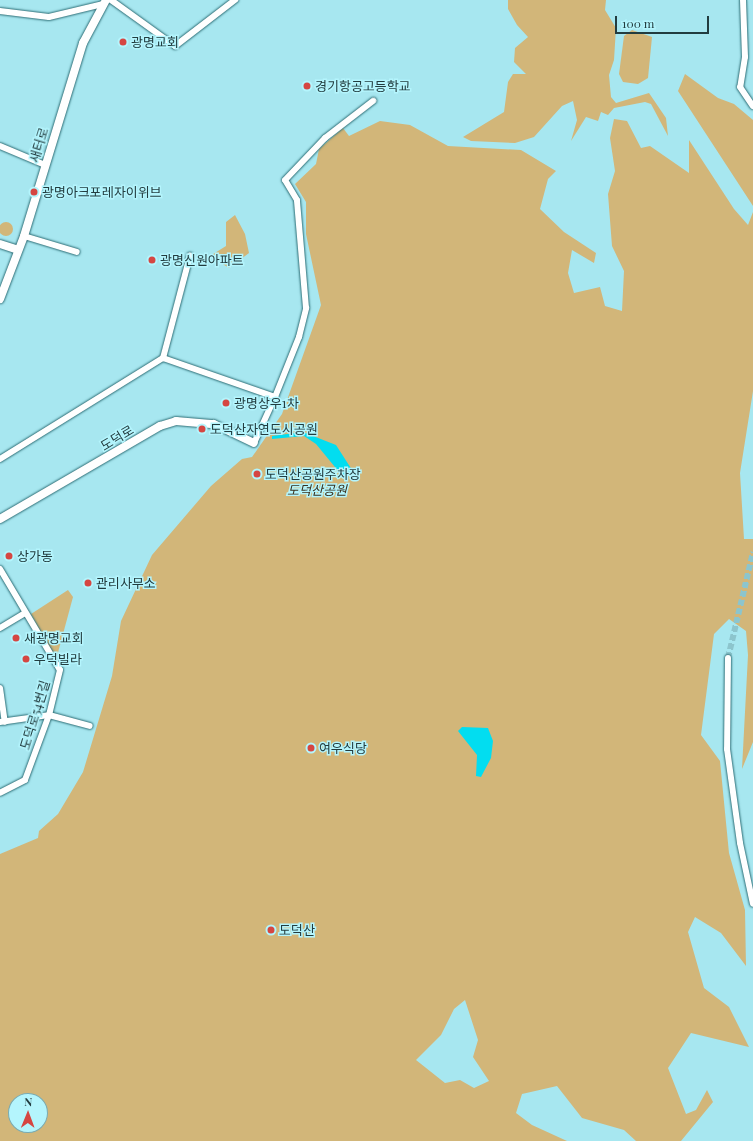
<!DOCTYPE html>
<html>
<head>
<meta charset="utf-8">
<style>
	body { margin:0 }
	#map { position:relative; width:753px; height:1141px; overflow:hidden; background:#a7e7f0; font-family:"Playfair Display","Noto Sans KR",serif }
	div>[style] { position:absolute }
	.green>* { inset:0; background:#d2b679 }
	.round { border-radius:50% }
	.water>* { inset:0; background:#02ddf0 }
	.minor-tunnel>* { height:6px; margin-top:-3px; transform-origin:0; background:repeating-linear-gradient(90deg,#8cc5cd 0 6px,transparent 0 9px) }
	.roads { filter:drop-shadow(0 0 1px #2d6d75) drop-shadow(0 0 1px #2d6d75) }
	.minor>* { height:6px; margin:-3px; padding:0 3px; transform-origin:3px; border-radius:3px; background:#fff }
	.tertiary>* { height:8px; margin:-4px; padding:0 4px; transform-origin:4px; border-radius:4px; background:#fff }
	.dots>* { width:11px; height:11px; translate:-50% -50%; box-sizing:border-box; border:2px solid #b4f5fd; border-radius:50% }
	span { translate:-50% -50%; white-space:nowrap; text-align:center; line-height:1.15; -webkit-text-stroke:3px #b4f5fd; paint-order:stroke }
	.poi-label { font-size:13px; color:#223c3f }
	.left { translate:0 -50%; text-align:left }
	.street-label { font-size:13px; color:#223c3f }
	.park-label { font-size:13px; color:#39301d; font-style:italic }
	.north { position:absolute; left:8px; top:1093px; width:40px; height:40px; box-sizing:border-box; background:#b4f5fd; border:1px solid #7aabb1; border-radius:50%; rotate:1deg; font-size:11px; font-weight:700; line-height:16px; text-align:center; color:#223c3f }
	.north::after { content:''; display:block; margin:auto; width:14px; height:18px; background:#d54642; clip-path:polygon(50% 0,100% 100%,50% 72%,0 100%) }
	.scale { position:absolute; left:615px; top:16px; width:94px; height:18px; box-sizing:border-box; border:2px solid #223c3f; border-top:0; padding-left:5px; font-size:12px; line-height:14px; white-space:nowrap; color:#223c3f; -webkit-text-stroke:3px #b4f5fd; paint-order:stroke }
</style>
</head>
<body>
<div id="map">
	<div class="green">
		<div style="clip-path:polygon(508px 0,606px 0,605px 10px,616px 28px,614px 60px,609px 75px,611px 97px,616px 103px,649px 93px,666px 118px,668px 136px,651px 104px,645px 102px,614px 108px,608px 115px,601px 112px,598px 121px,586px 117px,571px 141px,577px 120px,573px 101px,562px 106px,534px 137px,515px 143px,471px 141px,463px 137px,504px 112px,508px 82px,513px 74px,526px 74px,514px 62px,515px 48px,528px 37px,517px 25px,508px 9px)"></div>
		<div style="clip-path:polygon(632px 30px,652px 37px,648px 78px,638px 84px,623px 82px,619px 74px,624px 36px)"></div>
		<div style="clip-path:polygon(685px 74px,718px 98px,734px 104px,753px 120px,753px 206px,678px 91px)"></div>
		<div style="clip-path:polygon(evenodd,614px 119px,627px 121px,641px 148px,650px 146px,689px 173px,689px 140px,734px 209px,748px 225px,753px 212px,753px 391px,740px 473px,744px 539px,753px 539px,753px 742px,742px 769px,748px 655px,746px 631px,729px 619px,714px 634px,701px 735px,720px 761px,729px 853px,745px 910px,746px 966px,721px 933px,695px 917px,688px 932px,704px 988px,729px 1007px,749px 1047px,691px 1033px,668px 1068px,686px 1114px,696px 1110px,707px 1090px,713px 1102px,681px 1141px,636px 1141px,624px 1130px,582px 1118px,557px 1086px,522px 1094px,516px 1113px,532px 1125px,567px 1141px,0 1141px,0 854px,38px 838px,39px 831px,58px 814px,83px 772px,112px 676px,121px 621px,152px 555px,211px 486px,242px 459px,252px 457px,282px 414px,321px 305px,306px 234px,306px 202px,295px 184px,316px 164px,319px 149px,343px 128px,349px 136px,380px 121px,410px 125px,448px 146px,521px 150px,556px 171px,548px 179px,540px 209px,564px 232px,596px 253px,594px 263px,572px 250px,568px 273px,574px 293px,600px 287px,605px 306px,622px 311px,624px 271px,612px 246px,608px 194px,615px 171px,610px 138px,614px 119px,465px 1000px,478px 1040px,473px 1057px,489px 1081px,474px 1088px,460px 1080px,445px 1083px,416px 1060px,441px 1035px,454px 1009px,465px 1000px,614px 119px,16px 1101px,40px 1101px,40px 1125px,16px 1125px,16px 1101px)"></div>
		<div style="clip-path:polygon(235px 215px,245px 234px,249px 253px,229px 268px,210px 256px,226px 246px,226px 222px)"></div>
		<div class="round" style="left:-1px;top:222px;width:14px;height:14px"></div>
		<div style="clip-path:polygon(68px 590px,73px 597px,56px 660px,31px 614px)"></div>
	</div>
	<div class="water">
		<div style="clip-path:polygon(303px 432px,336px 445px,354px 473px,344px 478px,316px 444px,304px 436px,272px 439px,272px 436px)"></div>
		<div style="clip-path:polygon(462px 727px,488px 728px,493px 741px,491px 758px,481px 777px,476px 776px,477px 755px,458px 731px)"></div>
	</div>
	<div class="minor-tunnel">
		<div style="left:728px;top:658px;width:109px;rotate:-76.7deg"></div>
	</div>
	<div class="roads">
		<div class="minor">
			<div style="left:111px;top:0;width:79px;rotate:35.7deg"></div>
			<div style="left:175px;top:46px;width:76px;rotate:-37.5deg"></div>
			<div style="left:743px;top:0;width:57px;rotate:88deg"></div>
			<div style="left:745px;top:57px;width:30px;rotate:99deg"></div>
			<div style="left:740px;top:87px;width:23px;rotate:56deg"></div>
			<div style="left:0;top:11px;width:49px;rotate:7deg"></div>
			<div style="left:49px;top:17px;width:56px;rotate:-13.5deg"></div>
			<div style="left:0;top:146px;width:49px;rotate:22.9deg"></div>
			<div style="left:24px;top:236px;width:55px;rotate:16.8deg"></div>
			<div style="left:163px;top:358px;width:106px;rotate:-75.2deg"></div>
			<div style="left:275px;top:397px;width:65px;rotate:-68.2deg"></div>
			<div style="left:299px;top:337px;width:30px;rotate:-76deg"></div>
			<div style="left:306px;top:308px;width:108px;rotate:-94.8deg"></div>
			<div style="left:297px;top:200px;width:23px;rotate:-121deg"></div>
			<div style="left:285px;top:180px;width:58px;rotate:-46.4deg"></div>
			<div style="left:325px;top:138px;width:61px;rotate:-37.6deg"></div>
			<div style="left:0;top:459px;width:192px;rotate:-31.8deg"></div>
			<div style="left:163px;top:358px;width:119px;rotate:19.2deg"></div>
			<div style="left:275px;top:397px;width:51px;rotate:114.5deg"></div>
			<div style="left:0;top:569px;width:117px;rotate:59.3deg"></div>
			<div style="left:60px;top:670px;width:46px;rotate:103.7deg"></div>
			<div style="left:49px;top:715px;width:69px;rotate:110.3deg"></div>
			<div style="left:25px;top:780px;width:28px;rotate:153deg"></div>
			<div style="left:0;top:628px;width:29px;rotate:-31deg"></div>
			<div style="left:728px;top:658px;width:91px;rotate:90.6deg"></div>
			<div style="left:727px;top:749px;width:95px;rotate:82.1deg"></div>
			<div style="left:740px;top:843px;width:62px;rotate:78deg"></div>
			<div style="left:0;top:688px;width:34px;rotate:82deg"></div>
			<div style="left:0;top:722px;width:49px;rotate:-8.1deg"></div>
			<div style="left:49px;top:715px;width:42px;rotate:15deg"></div>
		</div>
		<div class="tertiary">
			<div style="left:0;top:244px;width:19px;rotate:18deg"></div>
			<div style="left:0;top:299px;width:67px;rotate:-69.1deg"></div>
			<div style="left:24px;top:236px;width:202px;rotate:-73deg"></div>
			<div style="left:83px;top:43px;width:49px;rotate:-61.9deg"></div>
			<div style="left:0;top:519px;width:185px;rotate:-30.2deg"></div>
			<div style="left:160px;top:426px;width:17px;rotate:-17deg"></div>
			<div style="left:176px;top:421px;width:38px;rotate:5deg"></div>
			<div style="left:214px;top:424px;width:44px;rotate:25.4deg"></div>
		</div>
	</div>
	<div class="dots">
		<div style="left:123px;top:42px;background:#d54642"></div>
		<div style="left:307px;top:86px;background:#d54642"></div>
		<div style="left:34px;top:192px;background:#d54642"></div>
		<div style="left:152px;top:260px;background:#d54642"></div>
		<div style="left:226px;top:403px;background:#d54642"></div>
		<div style="left:202px;top:429px;background:#d54642"></div>
		<div style="left:257px;top:474px;background:#d54642"></div>
		<div style="left:9px;top:556px;background:#d54642"></div>
		<div style="left:88px;top:583px;background:#d54642"></div>
		<div style="left:16px;top:638px;background:#d54642"></div>
		<div style="left:26px;top:659px;background:#d54642"></div>
		<div style="left:311px;top:748px;background:#d54642"></div>
		<div style="left:271px;top:930px;background:#d54642"></div>
	</div>
	<div class="poi-label">
		<span class="left" style="left:131px;top:42px">광명교회</span>
		<span class="left" style="left:315px;top:86px">경기항공고등학교</span>
		<span class="left" style="left:42px;top:192px">광명아크포레자이위브</span>
		<span class="left" style="left:160px;top:260px">광명신원아파트</span>
		<span class="left" style="left:234px;top:403px">광명상우1차</span>
		<span class="left" style="left:210px;top:429px">도덕산자연도시공원</span>
		<span class="left" style="left:265px;top:474px">도덕산공원주차장</span>
		<span class="left" style="left:17px;top:556px">상가동</span>
		<span class="left" style="left:96px;top:583px">관리사무소</span>
		<span class="left" style="left:24px;top:638px">새광명교회</span>
		<span class="left" style="left:34px;top:659px">우덕빌라</span>
		<span class="left" style="left:319px;top:748px">여우식당</span>
		<span class="left" style="left:279px;top:930px">도덕산</span>
	</div>
	<div class="street-label">
		<span style="left:39px;top:145px;rotate:-73deg">새터로</span>
		<span style="left:117px;top:438px;rotate:-31deg">도덕로</span>
		<span style="left:35px;top:715px;rotate:-73deg">도덕로54번길</span>
	</div>
	<div class="park-label">
		<span style="left:317px;top:490px">도덕산공원</span>
	</div>
	<div class="north">N</div>
	<div class="scale">100 m</div>
</div>
</body>
</html>
